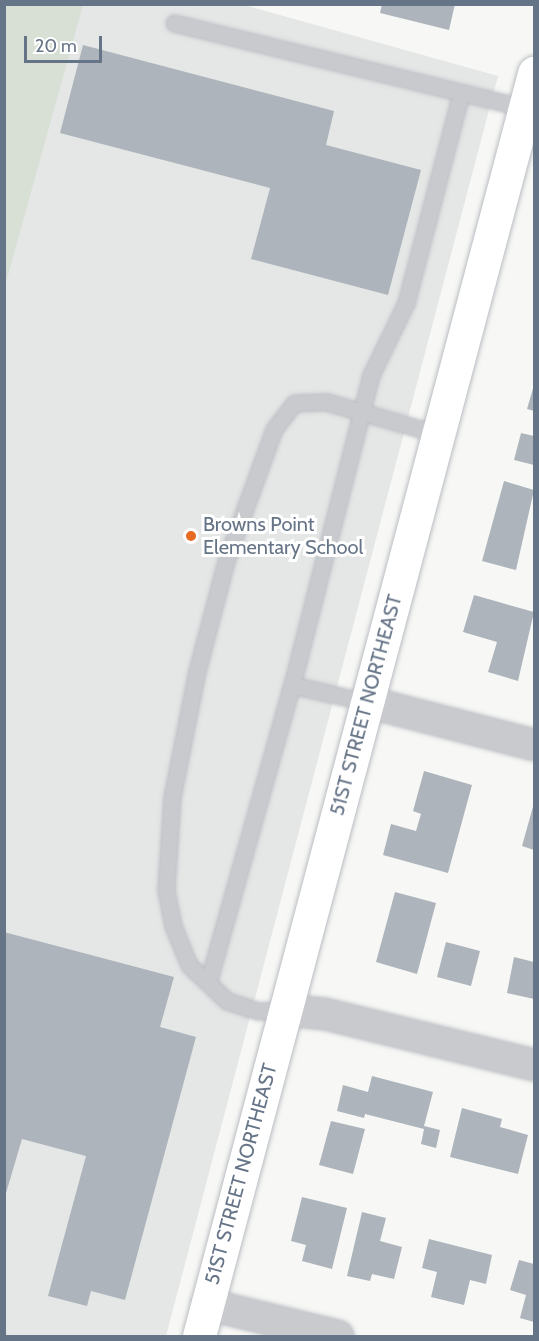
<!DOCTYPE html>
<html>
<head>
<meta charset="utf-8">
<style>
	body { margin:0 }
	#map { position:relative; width:539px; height:1341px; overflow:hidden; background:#f7f8f5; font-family:Cabin,sans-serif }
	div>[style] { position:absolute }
	.built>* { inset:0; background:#e5e7e6 }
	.green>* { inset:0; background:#d8e0d6 }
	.building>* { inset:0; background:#adb4bb }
	.roads { filter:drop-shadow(0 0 2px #babdc3) drop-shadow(0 0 2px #babdc3) }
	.lane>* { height:15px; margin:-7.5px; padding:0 7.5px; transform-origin:7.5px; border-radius:7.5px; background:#c8cace }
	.street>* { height:30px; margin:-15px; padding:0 15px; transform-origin:15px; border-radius:15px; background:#c8cace }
	.secondary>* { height:33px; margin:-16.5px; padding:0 16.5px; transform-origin:16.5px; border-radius:16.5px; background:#fff }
	.dots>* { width:16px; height:16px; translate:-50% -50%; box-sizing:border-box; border:3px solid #fff; border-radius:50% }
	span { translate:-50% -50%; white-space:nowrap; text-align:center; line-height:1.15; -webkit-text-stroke:6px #fff; paint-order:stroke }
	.poi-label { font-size:20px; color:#667487 }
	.left { translate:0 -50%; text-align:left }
	.street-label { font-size:20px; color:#667487 }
	.frame { position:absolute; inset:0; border:6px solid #667487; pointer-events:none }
	.scale { position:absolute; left:24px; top:36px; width:78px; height:27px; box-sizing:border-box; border:3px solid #667487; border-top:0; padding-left:8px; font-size:18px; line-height:21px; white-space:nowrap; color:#667487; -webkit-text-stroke:4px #fff; paint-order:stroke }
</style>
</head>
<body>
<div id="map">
	<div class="built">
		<div style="clip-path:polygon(5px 5px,244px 5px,498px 76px,166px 1336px,5px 1336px)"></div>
	</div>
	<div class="green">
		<div style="clip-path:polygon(5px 4px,83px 5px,5px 286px,4px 5px)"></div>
	</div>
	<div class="building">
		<div style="clip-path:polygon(382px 4px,455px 4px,449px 30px,380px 13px)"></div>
		<div style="clip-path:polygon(83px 45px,334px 111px,326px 145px,421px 170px,388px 295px,251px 259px,270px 188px,60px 133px)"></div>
		<div style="clip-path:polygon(534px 385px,534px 411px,527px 409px)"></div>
		<div style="clip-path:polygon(521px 433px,534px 436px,534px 465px,514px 460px)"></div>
		<div style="clip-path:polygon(504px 481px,534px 490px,516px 570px,482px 561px)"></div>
		<div style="clip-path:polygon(474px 595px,534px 612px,518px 681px,488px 672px,497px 642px,463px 632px)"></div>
		<div style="clip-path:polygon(424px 771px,472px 785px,448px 873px,383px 855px,391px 824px,416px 831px,421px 814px,413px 811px)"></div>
		<div style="clip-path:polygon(534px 803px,534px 850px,522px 846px)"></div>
		<div style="clip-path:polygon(395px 892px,436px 903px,417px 974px,376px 962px)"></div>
		<div style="clip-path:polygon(4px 932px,174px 977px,160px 1027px,196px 1037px,125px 1300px,91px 1291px,87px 1306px,48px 1296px,86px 1156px,22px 1139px,4px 1200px)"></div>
		<div style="clip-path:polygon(446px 942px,480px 951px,471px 986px,437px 977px)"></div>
		<div style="clip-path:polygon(514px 957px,534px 962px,534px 999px,507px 993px)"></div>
		<div style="clip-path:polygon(372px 1076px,433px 1092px,424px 1126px,440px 1130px,436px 1148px,421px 1144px,424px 1129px,365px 1114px,364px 1118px,337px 1111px,343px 1085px,368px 1092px)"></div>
		<div style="clip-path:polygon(462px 1108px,502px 1119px,500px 1127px,528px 1135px,518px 1174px,450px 1157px)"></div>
		<div style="clip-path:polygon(331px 1121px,365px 1129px,353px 1174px,319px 1165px)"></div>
		<div style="clip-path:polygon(302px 1197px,347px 1208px,332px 1269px,302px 1261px,306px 1245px,291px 1241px)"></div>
		<div style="clip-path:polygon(362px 1212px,386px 1218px,380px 1241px,402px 1247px,394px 1279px,372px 1274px,370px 1281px,347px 1276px)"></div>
		<div style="clip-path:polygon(429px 1239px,492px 1255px,486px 1284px,470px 1280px,464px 1305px,431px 1297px,437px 1272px,422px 1268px)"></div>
		<div style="clip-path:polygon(519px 1260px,534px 1264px,534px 1322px,520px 1318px,526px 1295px,510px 1290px)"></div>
	</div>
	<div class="roads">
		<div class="lane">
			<div style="left:174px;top:23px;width:361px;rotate:13.6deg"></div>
			<div style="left:292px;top:685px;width:77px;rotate:12.8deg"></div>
			<div style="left:208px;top:983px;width:310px;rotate:-74.3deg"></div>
			<div style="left:292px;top:685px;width:320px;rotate:-75.7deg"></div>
			<div style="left:371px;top:375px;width:80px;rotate:-64.1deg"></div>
			<div style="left:406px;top:303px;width:216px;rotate:-75.3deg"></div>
			<div style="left:284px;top:1010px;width:26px;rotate:178deg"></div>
			<div style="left:258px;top:1011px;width:33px;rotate:-162deg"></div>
			<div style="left:227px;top:1001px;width:52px;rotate:-136.5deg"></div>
			<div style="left:189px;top:965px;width:42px;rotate:-112.3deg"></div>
			<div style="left:173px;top:926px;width:38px;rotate:-101deg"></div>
			<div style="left:166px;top:889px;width:92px;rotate:-86.3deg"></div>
			<div style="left:172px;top:797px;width:128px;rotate:-78.8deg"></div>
			<div style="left:197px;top:671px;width:114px;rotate:-75.2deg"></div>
			<div style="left:226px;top:561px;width:140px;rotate:-70deg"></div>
			<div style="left:274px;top:429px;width:33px;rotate:-52deg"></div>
			<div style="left:294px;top:403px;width:33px;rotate:-2deg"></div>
			<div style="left:327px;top:402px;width:116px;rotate:16.1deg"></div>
		</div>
		<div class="street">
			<div style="left:367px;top:702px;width:172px;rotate:14.4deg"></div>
			<div style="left:284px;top:1010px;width:41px;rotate:5.6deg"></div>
			<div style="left:325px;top:1014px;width:215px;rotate:13.7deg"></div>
			<div style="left:206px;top:1304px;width:136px;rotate:13.6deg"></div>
		</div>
		<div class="secondary">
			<div style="left:199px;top:1336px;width:1307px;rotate:-75.14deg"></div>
		</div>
	</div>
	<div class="dots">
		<div style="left:191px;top:536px;background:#e86b24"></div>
	</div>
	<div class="poi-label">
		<span class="left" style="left:203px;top:536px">Browns Point<br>Elementary School</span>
	</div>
	<div class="street-label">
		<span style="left:366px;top:705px;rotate:-75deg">51ST STREET NORTHEAST</span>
		<span style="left:241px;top:1174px;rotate:-75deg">51ST STREET NORTHEAST</span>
	</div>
	<div class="frame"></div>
	<div class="scale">20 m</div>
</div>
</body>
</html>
